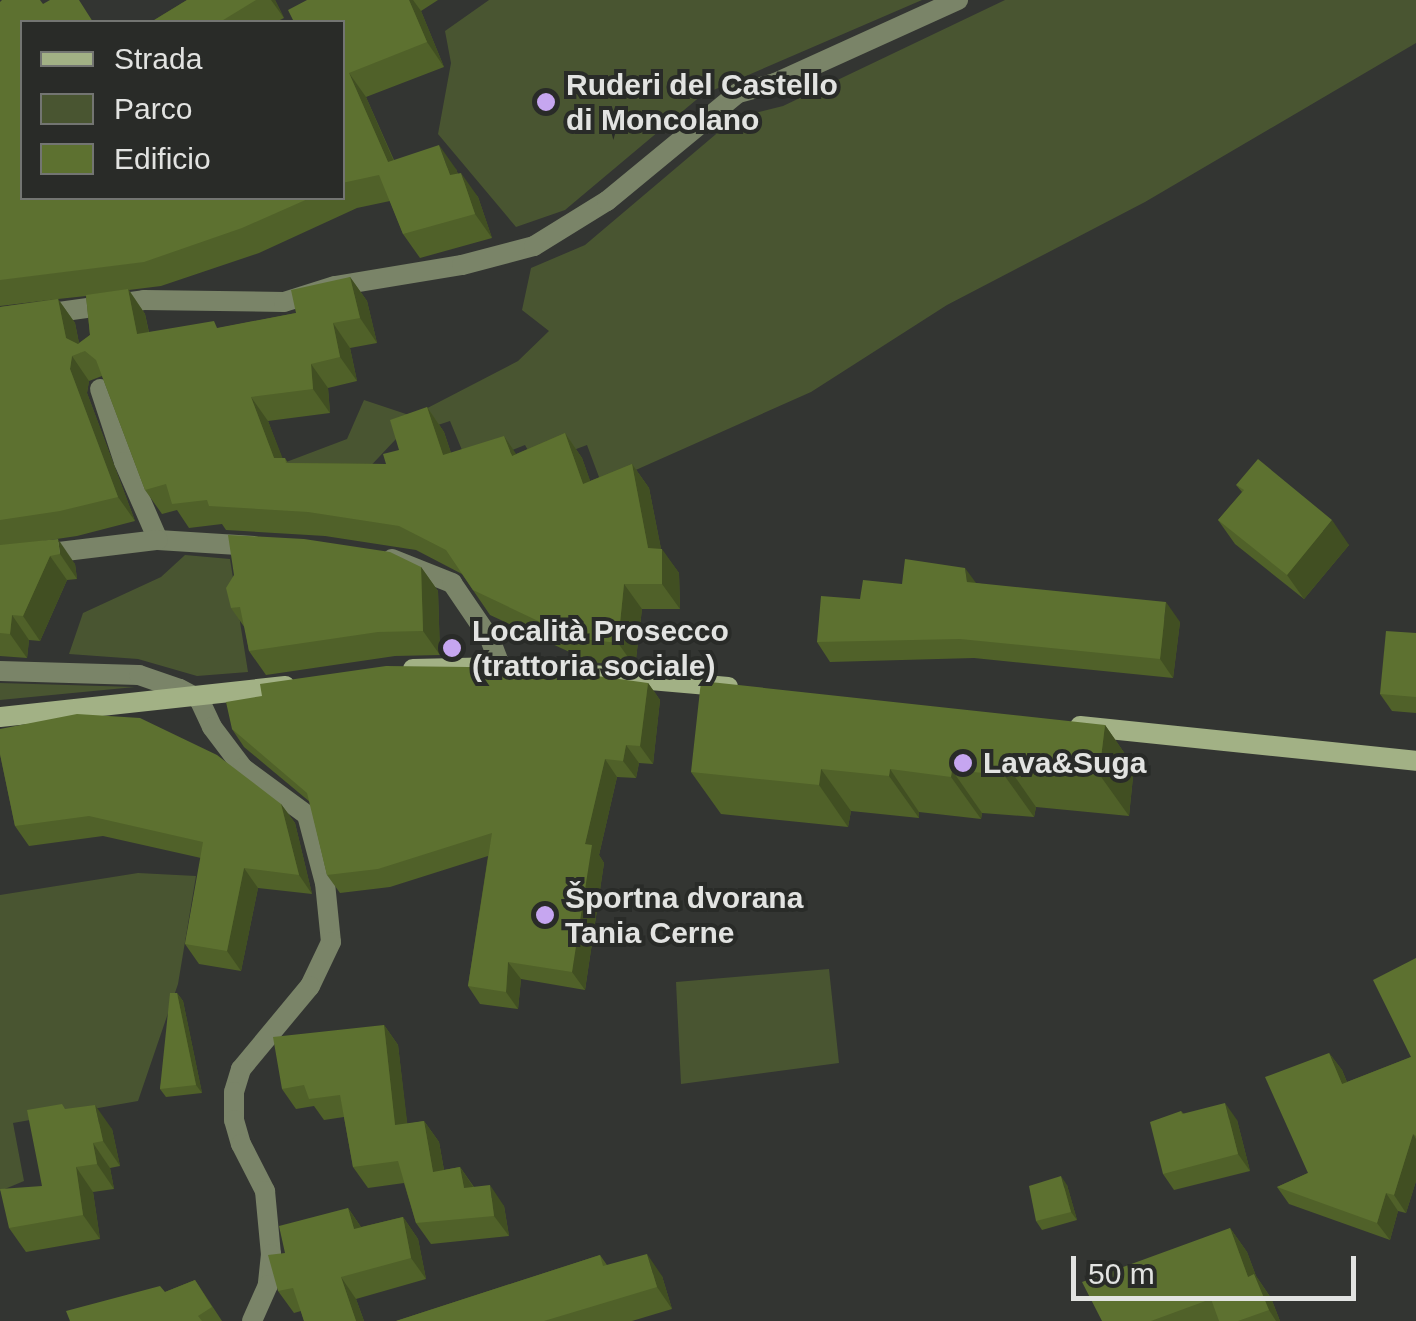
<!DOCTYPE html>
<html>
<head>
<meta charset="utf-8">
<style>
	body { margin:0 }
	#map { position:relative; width:1416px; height:1321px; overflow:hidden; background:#333532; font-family:Arial,sans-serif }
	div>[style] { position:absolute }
	.green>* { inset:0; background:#495531 }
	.street>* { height:20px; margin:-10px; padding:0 10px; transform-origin:10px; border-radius:10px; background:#7a8468 }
	.secondary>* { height:20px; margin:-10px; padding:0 10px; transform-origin:10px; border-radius:10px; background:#a2b185 }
	.wall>* { inset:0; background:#506129 }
	.shaded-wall>* { inset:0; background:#414f22 }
	.building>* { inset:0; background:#5d7130 }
	.dots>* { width:28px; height:28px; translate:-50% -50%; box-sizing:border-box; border:5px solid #292b28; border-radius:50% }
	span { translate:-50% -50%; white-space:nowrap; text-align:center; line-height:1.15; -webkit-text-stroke:8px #292b28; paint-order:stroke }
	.poi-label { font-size:30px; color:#e2e3e1; font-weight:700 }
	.left { translate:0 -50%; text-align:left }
	.legend { position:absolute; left:20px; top:20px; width:325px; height:180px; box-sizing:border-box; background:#292b28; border:2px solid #737572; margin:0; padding:12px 18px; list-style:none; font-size:30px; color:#e2e3e1 }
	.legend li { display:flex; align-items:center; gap:20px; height:50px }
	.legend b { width:50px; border:2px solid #737572 }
	.scale { position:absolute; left:1071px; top:1256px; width:285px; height:45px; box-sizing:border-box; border:5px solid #e2e3e1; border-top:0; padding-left:12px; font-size:30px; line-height:35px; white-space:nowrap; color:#e2e3e1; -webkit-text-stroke:8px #292b28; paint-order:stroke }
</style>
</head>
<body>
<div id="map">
	<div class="green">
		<div style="clip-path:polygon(489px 0,922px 0,702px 95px,565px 210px,516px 227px,438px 134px,451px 63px,445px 31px)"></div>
		<div style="clip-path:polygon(1005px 0,1416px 0,1416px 43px,1145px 202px,947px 305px,811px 392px,602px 485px,587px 445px,536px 464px,525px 445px,469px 467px,450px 421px,396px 439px,363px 474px,273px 467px,347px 439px,364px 400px,412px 416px,518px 361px,549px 331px,522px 310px,531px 268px,585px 245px,735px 118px,783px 106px)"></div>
		<div style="clip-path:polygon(185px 555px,230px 559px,248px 672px,197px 676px,138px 659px,69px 654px,83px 613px,161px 577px)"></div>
		<div style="clip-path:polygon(0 683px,135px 687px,0 700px)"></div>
		<div style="clip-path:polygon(138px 873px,196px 876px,178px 984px,138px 1101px,13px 1123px,24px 1181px,0 1191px,0 895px)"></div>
		<div style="clip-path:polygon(829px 969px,839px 1063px,681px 1084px,676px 982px)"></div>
	</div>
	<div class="street">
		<div style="left:0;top:320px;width:145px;rotate:-7.9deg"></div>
		<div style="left:144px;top:300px;width:140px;rotate:0.8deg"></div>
		<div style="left:284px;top:302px;width:53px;rotate:-17.4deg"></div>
		<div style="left:335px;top:286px;width:129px;rotate:-9.4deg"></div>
		<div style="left:462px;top:265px;width:74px;rotate:-14.8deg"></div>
		<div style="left:534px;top:246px;width:86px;rotate:-31.7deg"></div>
		<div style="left:607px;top:201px;width:170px;rotate:-39.5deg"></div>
		<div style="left:738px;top:93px;width:38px;rotate:-15deg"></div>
		<div style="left:775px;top:83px;width:201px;rotate:-24.4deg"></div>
		<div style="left:100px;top:389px;width:77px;rotate:71.8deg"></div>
		<div style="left:124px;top:462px;width:85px;rotate:66.4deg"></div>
		<div style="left:158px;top:540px;width:96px;rotate:3.6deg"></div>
		<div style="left:0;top:559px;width:159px;rotate:-6.9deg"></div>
		<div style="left:392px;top:559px;width:65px;rotate:21.8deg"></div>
		<div style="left:452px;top:583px;width:68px;rotate:55.8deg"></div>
		<div style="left:490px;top:639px;width:30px;rotate:69deg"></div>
		<div style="left:0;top:671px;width:139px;rotate:1.6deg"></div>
		<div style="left:139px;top:675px;width:43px;rotate:18.9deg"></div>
		<div style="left:180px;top:689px;width:21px;rotate:28deg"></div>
		<div style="left:199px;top:699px;width:31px;rotate:65deg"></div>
		<div style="left:212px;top:727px;width:51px;rotate:52.9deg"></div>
		<div style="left:243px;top:768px;width:79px;rotate:36.3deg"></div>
		<div style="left:307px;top:815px;width:70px;rotate:75.2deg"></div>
		<div style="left:325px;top:883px;width:59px;rotate:84.2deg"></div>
		<div style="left:331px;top:942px;width:49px;rotate:115.5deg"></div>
		<div style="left:310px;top:986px;width:108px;rotate:129.7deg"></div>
		<div style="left:241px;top:1069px;width:24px;rotate:107deg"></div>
		<div style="left:234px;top:1092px;width:28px;rotate:90deg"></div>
		<div style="left:234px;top:1120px;width:25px;rotate:74deg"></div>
		<div style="left:241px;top:1144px;width:53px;rotate:62.9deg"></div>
		<div style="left:265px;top:1191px;width:63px;rotate:84.6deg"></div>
		<div style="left:271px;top:1254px;width:31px;rotate:96deg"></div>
		<div style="left:268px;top:1285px;width:39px;rotate:114deg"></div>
	</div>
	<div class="secondary">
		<div style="left:413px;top:669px;width:88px;rotate:-1.3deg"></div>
		<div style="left:501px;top:667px;width:228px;rotate:5deg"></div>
		<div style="left:0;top:717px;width:287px;rotate:-6.2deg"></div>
		<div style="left:1080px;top:726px;width:338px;rotate:5.9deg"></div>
	</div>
	<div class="wall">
		<div style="clip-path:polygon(187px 0,275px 0,284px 18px,276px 22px,151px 22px)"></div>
		<div style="clip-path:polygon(evenodd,307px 0,438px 0,421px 11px,444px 67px,366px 97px,394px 160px,456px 169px,458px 174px,478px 197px,492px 238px,420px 258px,403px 234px,390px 201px,357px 208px,259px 253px,161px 286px,129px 290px,145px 314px,149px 332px,219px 328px,296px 313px,350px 277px,367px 301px,377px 343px,350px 348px,357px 381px,328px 388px,330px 413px,268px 421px,282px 458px,285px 458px,288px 463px,386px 464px,399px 450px,427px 407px,444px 432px,451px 453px,516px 454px,565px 433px,582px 458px,590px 481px,632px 464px,649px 488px,661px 549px,679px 573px,680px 609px,642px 609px,635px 667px,591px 662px,490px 615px,462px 574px,416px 550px,325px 536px,226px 530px,222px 524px,189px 528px,177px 510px,162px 514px,145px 490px,102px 376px,89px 381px,87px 393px,135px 521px,77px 536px,43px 541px,75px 564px,77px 579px,67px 580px,40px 641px,29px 640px,27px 658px,0 656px,0 307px,58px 299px,0 306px,0 2px,22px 198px,342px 198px,342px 22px,307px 0,86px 296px,90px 335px,79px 343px,75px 323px,58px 299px,86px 296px)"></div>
		<div style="clip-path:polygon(1236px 485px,1349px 545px,1304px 599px,1235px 544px,1218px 520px,1242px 492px)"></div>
		<div style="clip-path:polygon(421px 567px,438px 591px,440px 655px,395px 656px,266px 675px,249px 651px,245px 628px,231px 608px)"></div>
		<div style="clip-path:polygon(976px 583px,1180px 622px,1173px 678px,974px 658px,830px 662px,817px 642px,860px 599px,902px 584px)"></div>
		<div style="clip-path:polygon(1416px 633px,1416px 713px,1392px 711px,1380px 694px)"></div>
		<div style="clip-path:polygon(648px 683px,660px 700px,653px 764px,639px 763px,636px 778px,617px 777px,599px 855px,604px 863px,585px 990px,521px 979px,518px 1009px,480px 1004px,468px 986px,488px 856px,390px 887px,340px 893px,327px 875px,310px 802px,244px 747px,232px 729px)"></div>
		<div style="clip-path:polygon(1105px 725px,1134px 767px,1129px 816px,1036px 807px,1034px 817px,982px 813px,981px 819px,919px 812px,919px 818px,851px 811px,848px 827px,721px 814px,691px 772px)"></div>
		<div style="clip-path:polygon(0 754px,281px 804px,295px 823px,312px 894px,258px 888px,241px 971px,199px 964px,185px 944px,201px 858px,103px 836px,29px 846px,15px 826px)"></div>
		<div style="clip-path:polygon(1416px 958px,1416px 1181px,1406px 1213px,1398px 1211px,1390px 1240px,1289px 1204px,1277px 1187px,1308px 1173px,1329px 1053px,1342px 1070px,1347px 1082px,1411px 1057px)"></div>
		<div style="clip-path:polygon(177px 993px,183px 1001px,202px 1093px,166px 1097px,160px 1089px)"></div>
		<div style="clip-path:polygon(384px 1025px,398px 1045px,407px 1124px,424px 1121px,439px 1142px,444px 1170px,460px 1167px,474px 1187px,504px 1206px,509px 1236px,431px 1244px,416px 1223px,404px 1183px,368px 1188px,353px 1167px,344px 1117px,324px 1120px,314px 1106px,296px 1109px,282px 1089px)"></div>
		<div style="clip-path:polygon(66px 1109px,112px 1129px,120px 1166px,110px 1168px,114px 1189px,93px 1192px,100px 1239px,26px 1252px,9px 1228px,42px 1186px)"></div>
		<div style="clip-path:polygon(1181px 1111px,1184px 1114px,1237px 1120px,1250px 1171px,1174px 1190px,1163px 1174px)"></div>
		<div style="clip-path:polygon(1067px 1185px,1077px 1220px,1042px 1230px,1036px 1221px)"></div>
		<div style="clip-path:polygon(348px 1208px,361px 1227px,403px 1217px,418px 1239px,426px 1279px,356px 1299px,364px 1321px,304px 1321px,301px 1311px,294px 1313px,278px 1291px,285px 1253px)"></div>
		<div style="clip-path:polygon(1230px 1228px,1247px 1252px,1256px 1276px,1271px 1298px,1280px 1321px,1102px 1321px)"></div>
		<div style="clip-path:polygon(600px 1255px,607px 1265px,662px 1276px,672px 1309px,632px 1321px,396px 1321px)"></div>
		<div style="clip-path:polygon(195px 1280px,222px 1321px,70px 1321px,165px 1292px)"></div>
	</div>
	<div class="shaded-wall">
		<div style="clip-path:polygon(271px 0,275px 0,284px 18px)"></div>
		<div style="clip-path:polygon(409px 0,413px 0,421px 11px,444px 67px,427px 42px)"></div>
		<div style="clip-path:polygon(349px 73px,366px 97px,405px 187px,388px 162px)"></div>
		<div style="clip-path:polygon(439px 145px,456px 169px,468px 200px,450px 175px)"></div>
		<div style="clip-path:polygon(461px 173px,478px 197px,492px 238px,475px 214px)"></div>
		<div style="clip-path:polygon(350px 277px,367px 301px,377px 343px,360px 318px)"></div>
		<div style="clip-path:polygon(128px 289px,145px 314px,154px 358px,137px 334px)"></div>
		<div style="clip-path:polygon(58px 299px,75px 323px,81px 353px,66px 338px)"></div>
		<div style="clip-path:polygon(333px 323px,350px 348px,357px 381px,340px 357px)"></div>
		<div style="clip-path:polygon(72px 356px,89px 381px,87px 393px,135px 521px,118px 497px,70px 369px)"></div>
		<div style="clip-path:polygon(311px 364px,328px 388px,330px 413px,313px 389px)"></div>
		<div style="clip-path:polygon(251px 397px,268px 421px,292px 482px,274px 458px)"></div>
		<div style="clip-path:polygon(427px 407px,444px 432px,460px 480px,443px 455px)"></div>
		<div style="clip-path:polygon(565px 433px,582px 458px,600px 508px,583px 484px)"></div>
		<div style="clip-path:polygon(504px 436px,521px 461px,512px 456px)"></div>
		<div style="clip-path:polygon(632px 464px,649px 488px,662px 554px,662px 549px,679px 573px,680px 609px,662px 584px,648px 548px)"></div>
		<div style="clip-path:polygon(1332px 520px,1349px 545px,1304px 599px,1287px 575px)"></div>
		<div style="clip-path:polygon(58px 539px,75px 564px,77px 579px,60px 554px)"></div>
		<div style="clip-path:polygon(50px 556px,67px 580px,40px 641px,23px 616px)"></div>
		<div style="clip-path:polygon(421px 567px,438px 591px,440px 655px,423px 631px)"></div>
		<div style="clip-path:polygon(965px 568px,979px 587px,967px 582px)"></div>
		<div style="clip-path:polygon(624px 584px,642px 609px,635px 667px,618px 643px)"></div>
		<div style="clip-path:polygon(1166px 602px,1180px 622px,1173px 678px,1160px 659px)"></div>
		<div style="clip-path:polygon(12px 615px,29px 640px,27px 658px,10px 634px)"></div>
		<div style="clip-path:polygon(648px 683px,660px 700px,653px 764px,640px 746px)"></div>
		<div style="clip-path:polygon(1105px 725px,1134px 767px,1129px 816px,1099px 774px)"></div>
		<div style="clip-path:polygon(626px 745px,639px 763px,636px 778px,623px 761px)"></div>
		<div style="clip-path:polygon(605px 759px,617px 777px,599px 855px,604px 863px,585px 990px,572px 972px,585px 844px)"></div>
		<div style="clip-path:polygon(1006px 764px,1036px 807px,1034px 817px,1004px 775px)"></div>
		<div style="clip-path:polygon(821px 769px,851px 811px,848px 827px,819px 785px)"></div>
		<div style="clip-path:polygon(890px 769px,919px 812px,919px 818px,889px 776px)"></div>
		<div style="clip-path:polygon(952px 770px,982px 813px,981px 819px,951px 777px)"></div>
		<div style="clip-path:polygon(281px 804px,295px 823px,312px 894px,299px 875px)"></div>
		<div style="clip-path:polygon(244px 868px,258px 888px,241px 971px,227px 951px)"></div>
		<div style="clip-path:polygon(508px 962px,521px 979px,518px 1009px,506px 992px)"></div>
		<div style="clip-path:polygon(177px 993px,183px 1001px,202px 1093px,196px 1085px)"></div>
		<div style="clip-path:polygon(384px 1025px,398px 1045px,410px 1146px,395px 1125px)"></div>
		<div style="clip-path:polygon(1329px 1053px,1342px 1070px,1355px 1102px,1342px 1084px)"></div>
		<div style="clip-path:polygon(1225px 1103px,1237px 1120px,1250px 1171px,1238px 1154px)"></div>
		<div style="clip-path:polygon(95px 1105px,112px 1129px,120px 1166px,103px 1141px)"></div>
		<div style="clip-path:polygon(424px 1121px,439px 1142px,448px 1193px,433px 1172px)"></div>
		<div style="clip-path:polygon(1413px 1134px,1416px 1139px,1416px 1181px,1406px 1213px,1394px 1195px)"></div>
		<div style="clip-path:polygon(93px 1143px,110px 1168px,114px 1189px,97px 1164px)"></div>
		<div style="clip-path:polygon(76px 1167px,93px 1192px,100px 1239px,83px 1215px)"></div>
		<div style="clip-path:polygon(460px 1167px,474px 1188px,464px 1188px)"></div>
		<div style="clip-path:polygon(1061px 1176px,1067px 1185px,1077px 1220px,1071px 1212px)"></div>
		<div style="clip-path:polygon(490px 1185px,504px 1206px,509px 1236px,494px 1216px)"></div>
		<div style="clip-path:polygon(1386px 1193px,1398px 1211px,1390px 1240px,1377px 1223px)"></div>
		<div style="clip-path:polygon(348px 1208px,363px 1230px,354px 1229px)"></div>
		<div style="clip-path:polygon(403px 1217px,418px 1239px,426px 1279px,411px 1258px)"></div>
		<div style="clip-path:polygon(1230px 1228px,1247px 1252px,1256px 1276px,1271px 1298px,1280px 1321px,1276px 1321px,1248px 1277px)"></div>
		<div style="clip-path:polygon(647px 1254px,662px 1276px,672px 1309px,657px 1287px)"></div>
		<div style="clip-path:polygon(341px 1277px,356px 1299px,364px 1321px,356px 1321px)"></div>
	</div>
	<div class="building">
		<div style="clip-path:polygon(2px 0,40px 0,43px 4px,50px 0,79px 0,93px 22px,22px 22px,22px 198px,310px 198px,242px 228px,144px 262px,0 280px,0 2px)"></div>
		<div style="clip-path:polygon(187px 0,256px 0,220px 22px,151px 22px)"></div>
		<div style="clip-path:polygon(307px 0,409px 0,427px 42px,349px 73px,388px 162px,439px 145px,450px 175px,461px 173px,475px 214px,403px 234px,379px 175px,342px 183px,342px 22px,294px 22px,288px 10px)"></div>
		<div style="clip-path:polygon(350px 277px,360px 318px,333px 323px,340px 357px,311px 364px,313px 389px,251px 397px,274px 458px,285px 458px,286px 463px,386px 464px,383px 454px,399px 450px,390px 420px,427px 407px,443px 455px,504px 436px,512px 456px,565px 433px,583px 484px,632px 464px,648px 548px,662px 549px,662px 584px,624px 584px,618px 643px,574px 638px,473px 590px,446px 550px,399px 526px,308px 512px,209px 506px,207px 500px,172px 504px,166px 484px,145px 490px,96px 360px,85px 351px,72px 356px,70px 369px,118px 497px,60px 511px,0 520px,0 307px,58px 299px,66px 338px,78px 344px,90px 335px,86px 295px,128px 289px,137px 334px,214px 321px,217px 328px,296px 313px,291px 290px)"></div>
		<div style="clip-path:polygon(1258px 459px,1332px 520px,1287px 575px,1218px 520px,1244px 490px,1236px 485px)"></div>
		<div style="clip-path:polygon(228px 535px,304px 539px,390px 552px,421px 567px,423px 631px,378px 632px,249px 651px,240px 607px,231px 608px,226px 588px,234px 575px)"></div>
		<div style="clip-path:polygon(58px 539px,60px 554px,50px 556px,23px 616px,12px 615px,10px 634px,0 633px,0 545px)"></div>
		<div style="clip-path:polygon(905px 559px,965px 568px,967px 582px,1166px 602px,1160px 659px,960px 639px,817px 642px,821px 596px,860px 599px,863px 580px,902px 584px)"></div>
		<div style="clip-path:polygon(1386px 631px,1416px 633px,1416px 697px,1380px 694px)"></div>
		<div style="clip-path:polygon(386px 666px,539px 668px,648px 683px,640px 746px,626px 745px,623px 761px,605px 759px,585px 844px,592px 845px,572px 972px,508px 962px,506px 992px,468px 986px,492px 833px,378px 869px,327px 875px,307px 793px,232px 729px,226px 702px,262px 696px,260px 684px)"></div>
		<div style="clip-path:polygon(701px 681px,1105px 725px,1099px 774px,1006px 764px,1004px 775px,952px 770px,951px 777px,890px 769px,889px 776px,821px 769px,819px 785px,691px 772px)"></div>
		<div style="clip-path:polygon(77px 714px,140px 718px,217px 755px,281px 804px,299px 875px,244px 868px,227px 951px,185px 944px,203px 842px,89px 816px,15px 826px,0 754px,0 729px)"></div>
		<div style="clip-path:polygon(1416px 958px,1416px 1136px,1413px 1134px,1394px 1195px,1386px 1193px,1377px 1223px,1277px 1187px,1308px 1173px,1265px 1077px,1329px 1053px,1342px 1084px,1411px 1057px,1373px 980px)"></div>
		<div style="clip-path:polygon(170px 993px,177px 993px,196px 1085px,160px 1089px)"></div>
		<div style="clip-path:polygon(384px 1025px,395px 1125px,424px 1121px,433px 1172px,460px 1167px,464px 1188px,490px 1185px,494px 1216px,416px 1223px,398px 1161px,353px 1167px,340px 1095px,309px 1099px,304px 1085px,282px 1089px,273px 1037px)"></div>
		<div style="clip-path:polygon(1225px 1103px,1238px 1154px,1163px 1174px,1150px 1122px,1181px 1111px,1182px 1114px)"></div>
		<div style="clip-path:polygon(62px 1104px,65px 1109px,95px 1105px,103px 1141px,93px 1143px,97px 1164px,76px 1167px,83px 1215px,9px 1228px,0 1189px,42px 1186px,27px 1110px)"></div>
		<div style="clip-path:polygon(1061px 1176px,1071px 1212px,1036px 1221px,1029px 1186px)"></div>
		<div style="clip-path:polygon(348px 1208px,354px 1229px,403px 1217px,411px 1258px,341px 1277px,356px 1321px,304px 1321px,293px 1288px,278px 1291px,268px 1255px,285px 1253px,279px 1226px)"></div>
		<div style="clip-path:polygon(1230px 1228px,1248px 1277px,1254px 1274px,1269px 1310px,1238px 1321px,1219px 1321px,1211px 1299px,1151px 1321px,1102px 1321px,1082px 1282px)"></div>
		<div style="clip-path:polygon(647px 1254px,657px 1287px,544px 1321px,396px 1321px,600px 1255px,603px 1266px)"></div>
		<div style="clip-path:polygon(195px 1280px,212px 1307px,198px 1316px,202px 1321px,70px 1321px,66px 1311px,160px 1286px,165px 1292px)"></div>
	</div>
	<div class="dots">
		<div style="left:546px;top:102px;background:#c6a6f0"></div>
		<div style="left:452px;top:648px;background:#c6a6f0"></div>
		<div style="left:963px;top:763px;background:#c6a6f0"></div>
		<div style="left:545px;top:915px;background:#c6a6f0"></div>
	</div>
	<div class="poi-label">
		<span class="left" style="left:566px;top:102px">Ruderi del Castello<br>di Moncolano</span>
		<span class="left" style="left:472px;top:648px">Località Prosecco<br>(trattoria sociale)</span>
		<span class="left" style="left:983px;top:763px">Lava&amp;Suga</span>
		<span class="left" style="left:565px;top:915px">Športna dvorana<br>Tania Cerne</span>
	</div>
	<ul class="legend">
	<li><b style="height:12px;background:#a2b185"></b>Strada</li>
	<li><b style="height:28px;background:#495531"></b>Parco</li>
	<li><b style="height:28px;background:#5d7130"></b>Edificio</li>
	</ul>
	<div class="scale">50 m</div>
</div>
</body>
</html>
